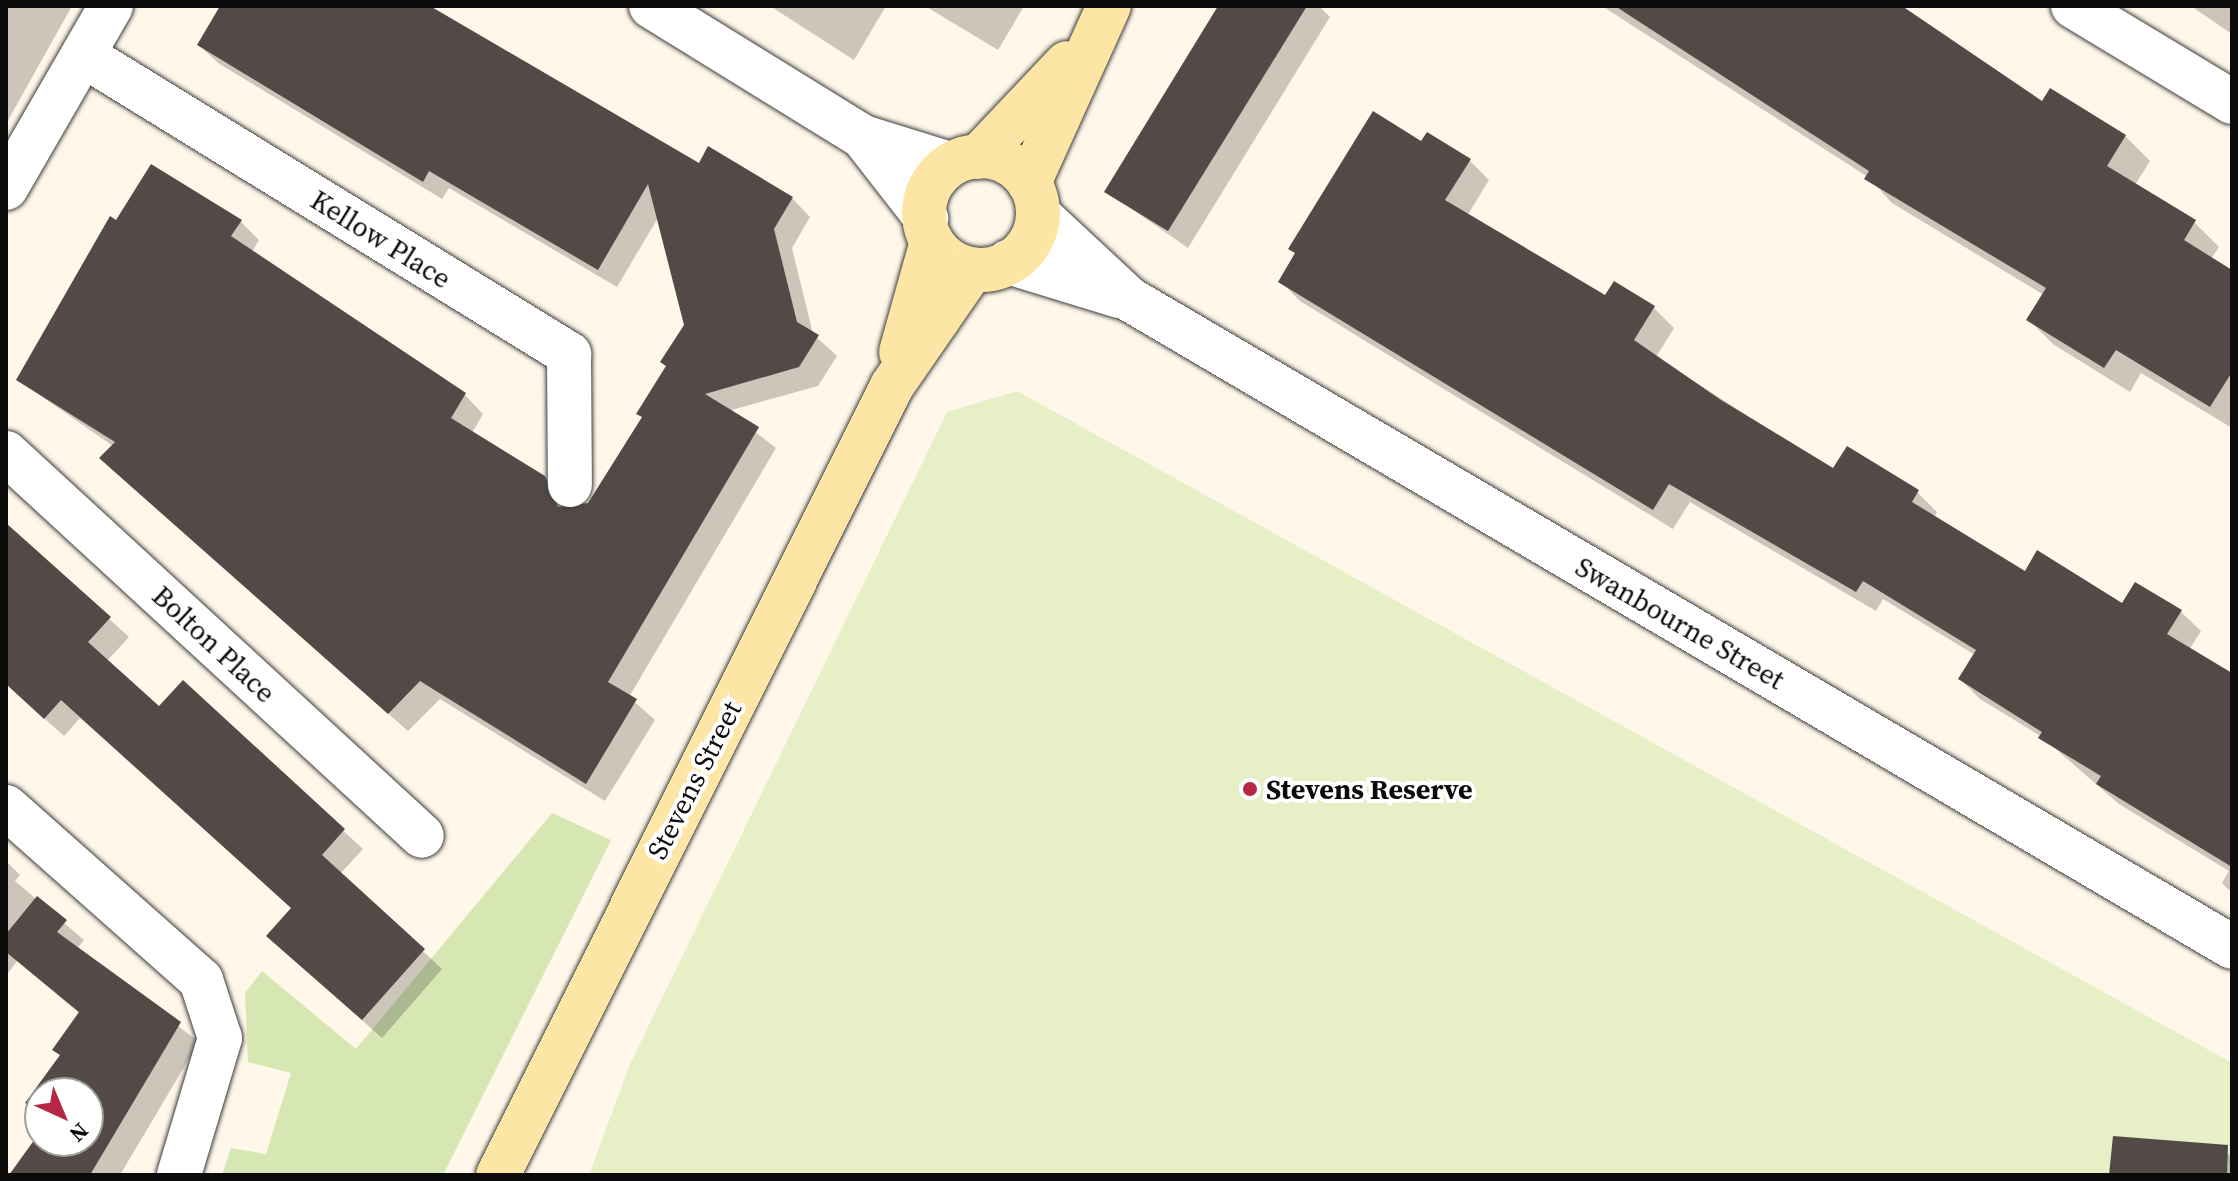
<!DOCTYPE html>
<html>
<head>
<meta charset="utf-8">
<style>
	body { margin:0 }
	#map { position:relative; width:2238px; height:1181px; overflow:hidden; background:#fff7e9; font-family:"Source Serif 4",serif }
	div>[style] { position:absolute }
	.green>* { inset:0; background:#d6e7b4 }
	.pitch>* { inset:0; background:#e7efc6 }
	.shadow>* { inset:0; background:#0003 }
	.building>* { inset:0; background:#534a47 }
	.roads { filter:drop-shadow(0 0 2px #3e3e3e) drop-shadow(0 0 2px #3e3e3e) }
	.street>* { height:44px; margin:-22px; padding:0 22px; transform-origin:22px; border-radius:22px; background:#fff }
	.secondary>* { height:44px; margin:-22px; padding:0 22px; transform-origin:22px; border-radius:22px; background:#fde6a5 }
	.secondary>.ring { margin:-22px; padding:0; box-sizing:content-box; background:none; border:44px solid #fde6a5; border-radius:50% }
	.dots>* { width:22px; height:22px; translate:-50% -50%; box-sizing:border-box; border:4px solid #fff; border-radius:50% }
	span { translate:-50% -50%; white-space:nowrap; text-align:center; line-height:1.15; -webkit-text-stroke:8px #fff; paint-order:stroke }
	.street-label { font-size:28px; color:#0b0b0b }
	.poi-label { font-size:28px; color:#0b0b0b; font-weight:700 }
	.left { translate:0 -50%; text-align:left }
	.frame { position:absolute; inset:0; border:8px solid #0b0b0b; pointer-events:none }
	.north { position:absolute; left:24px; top:1077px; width:80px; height:80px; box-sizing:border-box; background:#fff; border:2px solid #9d9d9d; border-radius:50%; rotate:136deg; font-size:22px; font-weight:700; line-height:32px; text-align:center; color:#0b0b0b }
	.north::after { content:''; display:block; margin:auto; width:28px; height:36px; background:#b72643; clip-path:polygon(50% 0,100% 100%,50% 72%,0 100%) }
</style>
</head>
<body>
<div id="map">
	<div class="green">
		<div style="clip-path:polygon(552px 813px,611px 840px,443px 1175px,222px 1175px,231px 1148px,266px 1154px,291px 1073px,248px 1062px,245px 993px,262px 971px,356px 1049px)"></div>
	</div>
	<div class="pitch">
		<div style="clip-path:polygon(1017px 391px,2232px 1063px,2232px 1175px,589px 1175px,630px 1064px,947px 412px)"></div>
	</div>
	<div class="shadow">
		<div style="clip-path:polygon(6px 6px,72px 6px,6px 124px)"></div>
		<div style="clip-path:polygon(225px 6px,426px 6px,699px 166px,792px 198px,810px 217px,792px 248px,813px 334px,837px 356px,818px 386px,728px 411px,776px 448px,629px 697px,655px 720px,605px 801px,440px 699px,408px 731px,121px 477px,113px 446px,18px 380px,117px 223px,240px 221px,259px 240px,252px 252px,465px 395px,483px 414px,472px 433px,544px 478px,568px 508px,590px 505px,644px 418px,687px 325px,659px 216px,617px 287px,449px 188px,442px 199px,218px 63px,199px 45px)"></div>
		<div style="clip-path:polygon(770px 6px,886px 6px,854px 60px)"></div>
		<div style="clip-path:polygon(925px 6px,1024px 6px,998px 50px)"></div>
		<div style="clip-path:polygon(1220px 6px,1319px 6px,1330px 17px,1188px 248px,1106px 191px)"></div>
		<div style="clip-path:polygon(1602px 6px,1895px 6px,2043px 104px,2125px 136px,2150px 161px,2135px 185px,2194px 222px,2219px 247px,2211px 259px,2232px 272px,2232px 428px,2141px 373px,2130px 392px,2053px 344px,2029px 320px,2044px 295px,1892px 203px,1868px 177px)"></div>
		<div style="clip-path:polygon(2191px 6px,2232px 6px,2232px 34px)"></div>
		<div style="clip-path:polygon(1422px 144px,1469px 160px,1489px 180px,1467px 216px,1606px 297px,1615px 283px,1654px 308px,1674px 328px,1656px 357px,1834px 471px,1917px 492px,1937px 512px,1934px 518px,2025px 574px,2123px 606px,2181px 612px,2201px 631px,2189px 650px,2232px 676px,2232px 893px,2222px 883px,2229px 871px,2119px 804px,2042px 737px,1980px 699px,1960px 679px,1975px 655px,1883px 599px,1876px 611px,1690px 502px,1673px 529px,1300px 301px,1280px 281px,1297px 255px,1290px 249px)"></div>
		<div style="clip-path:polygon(6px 525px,129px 637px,107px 661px,160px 709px,183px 683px,363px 849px,340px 874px,442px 969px,382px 1038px,288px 954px,293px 909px,80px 718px,64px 736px,6px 684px)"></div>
		<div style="clip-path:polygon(6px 861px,20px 875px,15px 881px,84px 940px,77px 949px,199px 1042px,120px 1175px,17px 1175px,40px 1137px,88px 1141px,88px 1093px,40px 1093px,40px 1115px,28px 1102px,62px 1056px,80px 1014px,17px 961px,6px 976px)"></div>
		<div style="clip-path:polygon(2220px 1146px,2232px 1158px,2232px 1175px,2111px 1175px)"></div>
	</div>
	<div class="building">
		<div style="clip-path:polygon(220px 6px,430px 6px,699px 163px,708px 146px,793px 197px,774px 229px,797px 322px,819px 335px,799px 367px,705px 394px,759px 427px,608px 682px,637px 699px,586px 784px,420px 681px,388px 714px,99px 458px,115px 442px,16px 380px,110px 216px,116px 220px,151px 164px,242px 220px,231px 236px,466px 393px,451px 418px,545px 476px,558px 507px,588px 503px,642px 417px,636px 414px,666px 366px,660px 362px,684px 325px,648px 184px,598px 270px,429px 171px,423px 182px,197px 45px)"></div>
		<div style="clip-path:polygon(1218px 6px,1307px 6px,1168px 231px,1104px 192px)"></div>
		<div style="clip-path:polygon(1615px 6px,1902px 6px,2042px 101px,2050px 88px,2126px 135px,2107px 166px,2196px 220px,2184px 240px,2232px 270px,2232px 372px,2210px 407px,2116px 350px,2104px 368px,2026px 320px,2046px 288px,1864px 179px,1869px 171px)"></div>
		<div style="clip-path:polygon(1373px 111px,1421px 141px,1427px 132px,1471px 159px,1445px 200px,1605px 295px,1614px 281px,1655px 306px,1634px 340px,1721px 400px,1833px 468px,1847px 446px,1919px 490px,1912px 502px,2025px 571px,2037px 550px,2122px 603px,2135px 582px,2182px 610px,2167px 634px,2232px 673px,2232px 867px,2096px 784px,2101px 776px,2038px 738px,2042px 732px,1958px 679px,1976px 650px,1863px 581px,1856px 592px,1669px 484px,1653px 510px,1278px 282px,1295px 253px,1288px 249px)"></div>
		<div style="clip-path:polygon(6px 523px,111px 617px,88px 642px,159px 706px,183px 680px,345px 829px,322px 855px,425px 949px,362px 1020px,266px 936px,291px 908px,61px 700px,44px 719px,6px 684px)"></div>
		<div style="clip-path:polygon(37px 896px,67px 920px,57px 932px,181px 1022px,90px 1175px,9px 1175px,40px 1132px,40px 1141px,88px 1141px,88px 1093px,40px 1093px,40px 1113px,25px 1103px,60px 1055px,52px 1050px,79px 1012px,6px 952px,6px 934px)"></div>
		<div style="clip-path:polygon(2113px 1136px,2228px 1145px,2227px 1175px,2109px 1175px)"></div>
	</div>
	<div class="roads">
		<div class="street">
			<div style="left:651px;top:6px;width:249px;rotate:31.7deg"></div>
			<div style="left:863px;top:137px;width:91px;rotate:17.2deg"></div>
			<div style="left:2073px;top:6px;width:186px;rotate:31.1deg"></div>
			<div style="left:83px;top:55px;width:571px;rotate:31.6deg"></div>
			<div style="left:569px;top:354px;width:131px;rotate:89.6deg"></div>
			<div style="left:863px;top:137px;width:103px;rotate:52.1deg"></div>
			<div style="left:6px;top:188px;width:210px;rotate:-60deg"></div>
			<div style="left:1039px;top:215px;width:123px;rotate:43deg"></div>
			<div style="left:1129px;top:299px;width:1279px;rotate:30.43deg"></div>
			<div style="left:1008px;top:262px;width:116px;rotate:17deg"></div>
			<div style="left:6px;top:453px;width:565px;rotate:42.63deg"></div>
			<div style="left:6px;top:807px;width:261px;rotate:41.6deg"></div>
			<div style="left:201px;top:980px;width:61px;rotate:71.9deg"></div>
			<div style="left:220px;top:1038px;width:143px;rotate:106.7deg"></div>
		</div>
		<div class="secondary">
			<div class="ring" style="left:924px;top:156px;width:70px;height:70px"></div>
			<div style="left:978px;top:157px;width:129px;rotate:-46.6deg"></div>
			<div style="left:1029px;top:183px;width:194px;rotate:-65.7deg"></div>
			<div style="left:901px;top:352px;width:114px;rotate:-74.3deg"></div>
			<div style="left:498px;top:1175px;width:882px;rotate:-63.46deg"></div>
			<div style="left:892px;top:386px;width:141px;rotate:-55.4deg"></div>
		</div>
	</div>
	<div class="dots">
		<div style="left:1250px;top:789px;background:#b72643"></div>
	</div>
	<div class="street-label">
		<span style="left:381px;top:239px;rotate:32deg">Kellow Place</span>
		<span style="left:1680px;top:623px;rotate:30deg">Swanbourne Street</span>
		<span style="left:214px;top:644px;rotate:43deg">Bolton Place</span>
		<span style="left:694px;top:780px;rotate:-63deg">Stevens Street</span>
	</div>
	<div class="poi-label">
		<span class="left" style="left:1266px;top:789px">Stevens Reserve</span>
	</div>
	<div class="frame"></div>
	<div class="north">N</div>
</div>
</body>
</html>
